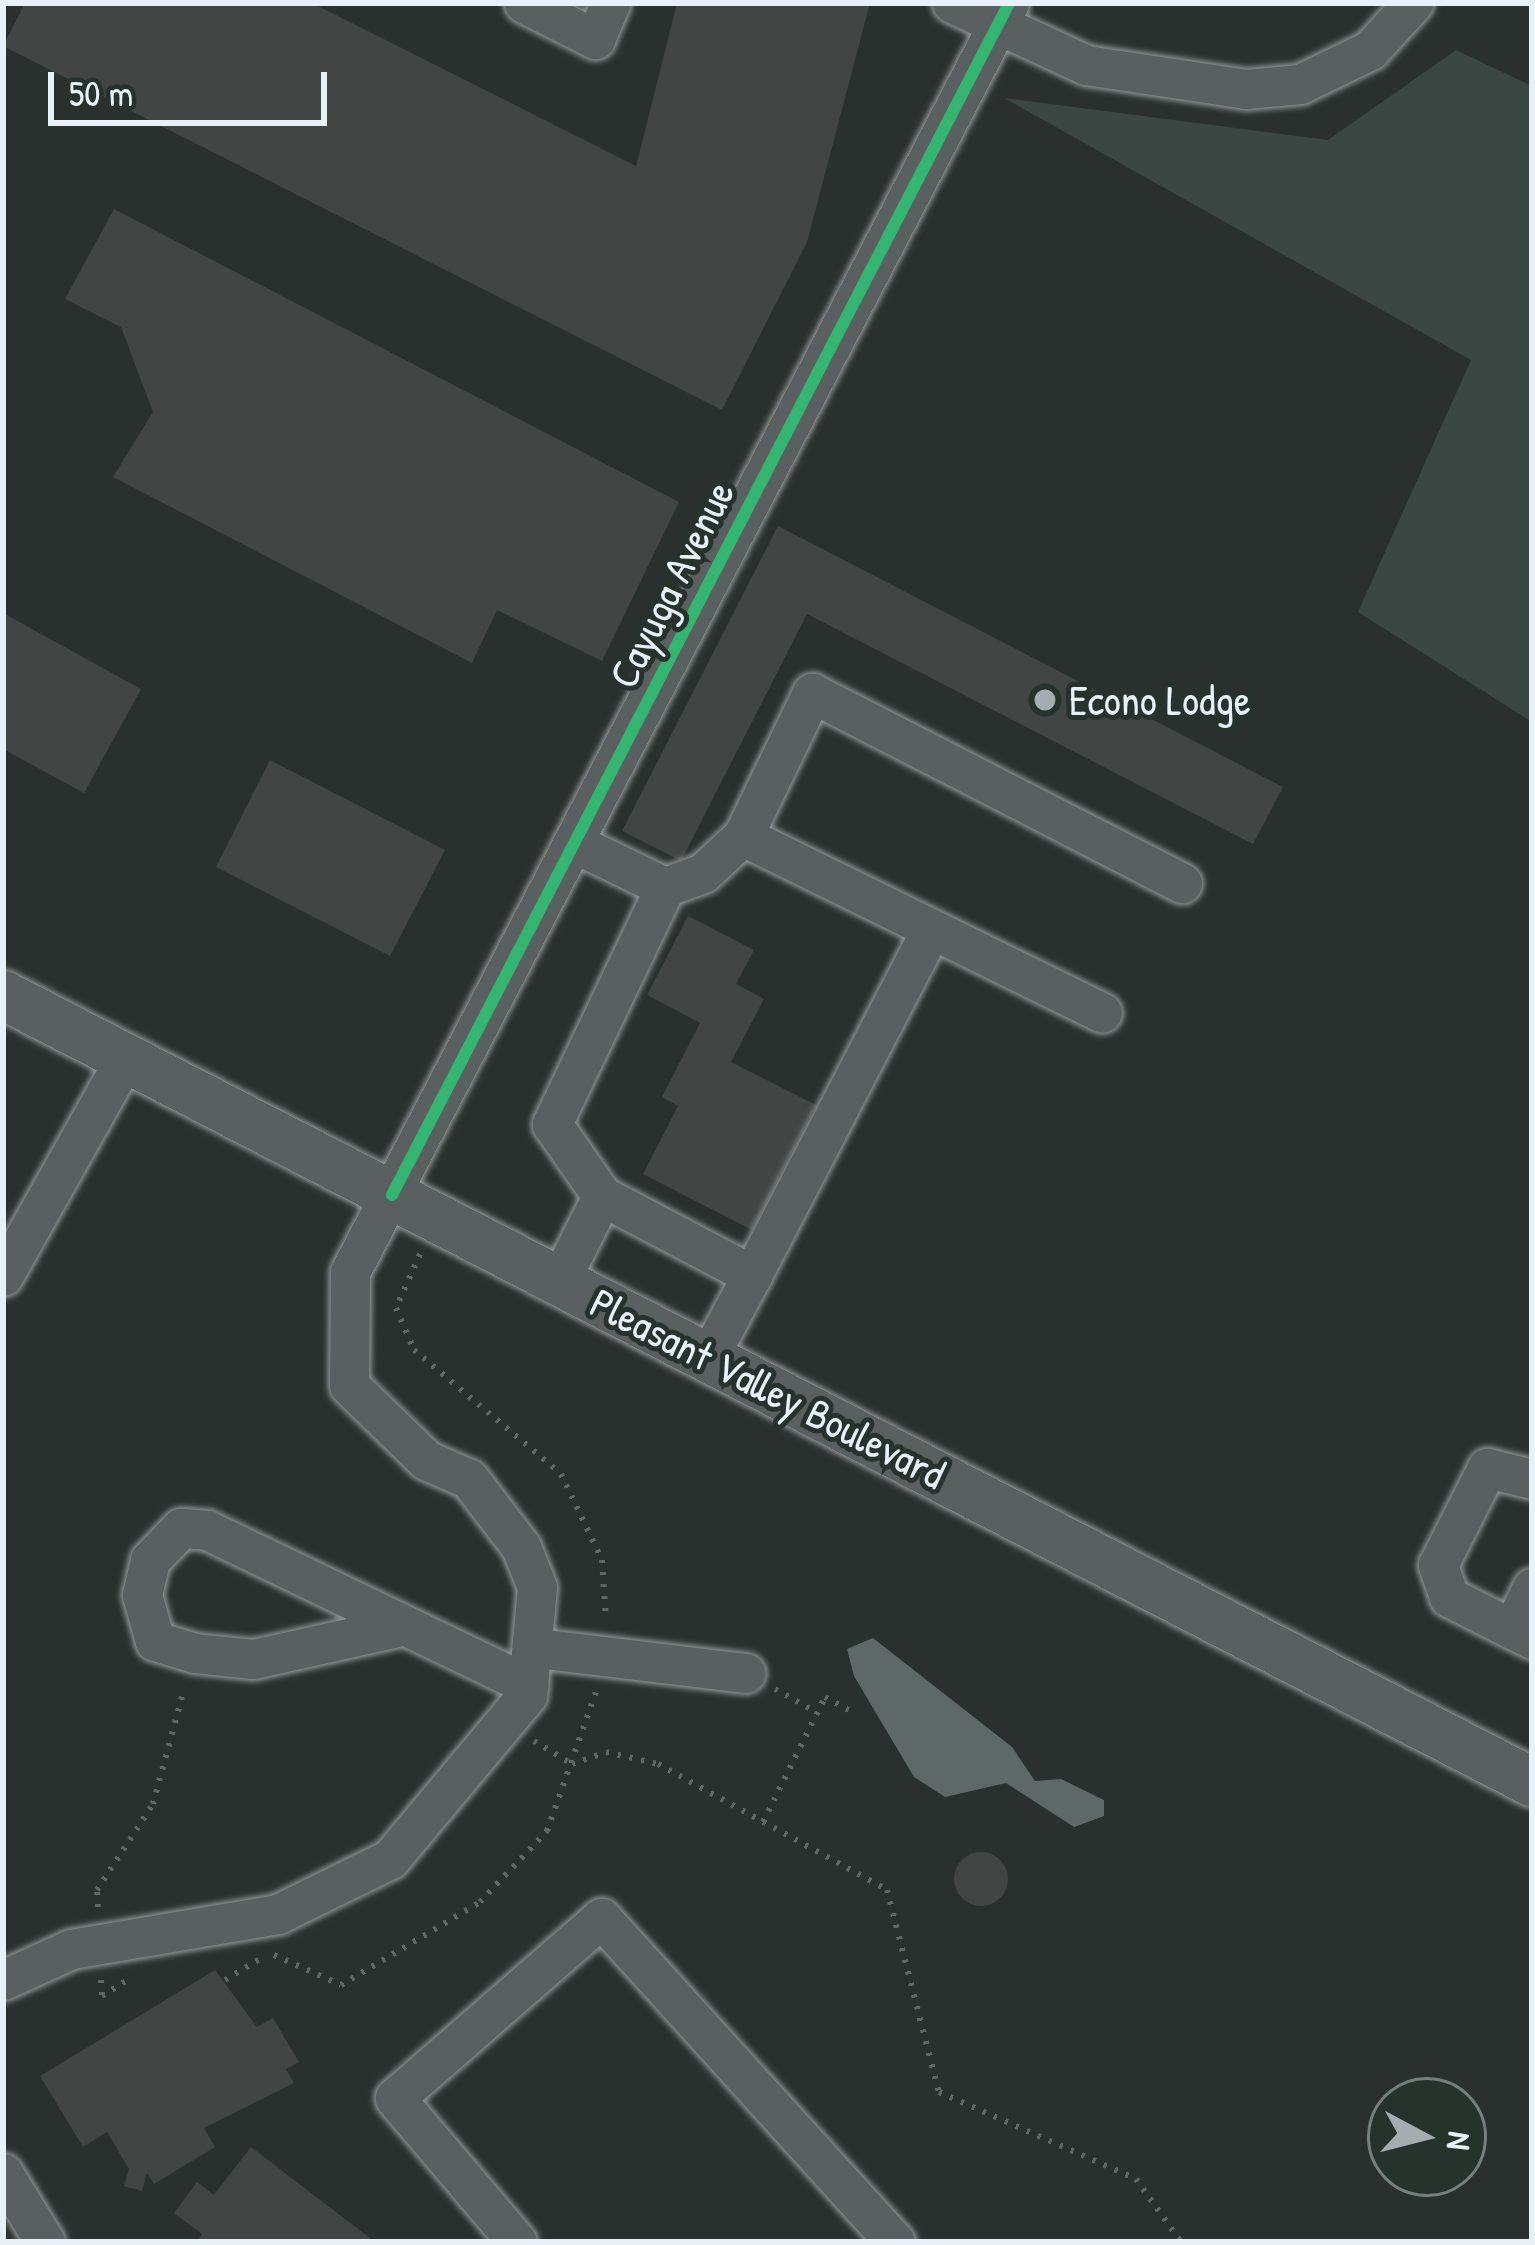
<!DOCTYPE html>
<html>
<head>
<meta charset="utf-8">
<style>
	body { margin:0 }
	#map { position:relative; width:1535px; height:2245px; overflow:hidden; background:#29302d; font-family:"Patrick Hand",sans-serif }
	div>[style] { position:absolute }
	.green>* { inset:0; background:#3b4743 }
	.water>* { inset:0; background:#5e6967 }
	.building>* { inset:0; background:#414644 }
	.round { border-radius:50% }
	.path>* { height:6px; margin-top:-3px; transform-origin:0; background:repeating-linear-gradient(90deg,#626665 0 3px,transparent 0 12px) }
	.roads { filter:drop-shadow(0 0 3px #959a9a) drop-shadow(0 0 3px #959a9a) }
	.minor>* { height:39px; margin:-19.5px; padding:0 19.5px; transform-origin:19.5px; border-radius:19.5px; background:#5a6060 }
	.major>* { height:48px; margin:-24px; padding:0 24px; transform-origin:24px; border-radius:24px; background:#5a6060 }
	.cycleway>* { height:12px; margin:-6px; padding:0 6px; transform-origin:6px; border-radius:6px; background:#33b770 }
	.dots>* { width:33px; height:33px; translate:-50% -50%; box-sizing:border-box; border:6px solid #26332d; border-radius:50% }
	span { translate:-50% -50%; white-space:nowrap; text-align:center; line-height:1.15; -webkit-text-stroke:10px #26332d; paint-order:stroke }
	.street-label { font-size:42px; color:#e8f1f8 }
	.poi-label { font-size:42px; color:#e8f1f8 }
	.left { translate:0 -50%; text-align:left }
	.frame { position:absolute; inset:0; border:6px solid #e8f1f8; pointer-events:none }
	.north { position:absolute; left:1367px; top:2077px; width:120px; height:120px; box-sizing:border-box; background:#26332d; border:3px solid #747f7e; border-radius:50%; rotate:97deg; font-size:33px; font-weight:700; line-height:48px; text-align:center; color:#e8f1f8 }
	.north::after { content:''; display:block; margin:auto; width:42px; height:54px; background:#a5adb1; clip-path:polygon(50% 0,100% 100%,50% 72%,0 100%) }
	.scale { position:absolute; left:48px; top:72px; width:279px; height:54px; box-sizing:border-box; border:6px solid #e8f1f8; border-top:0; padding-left:15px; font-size:36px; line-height:42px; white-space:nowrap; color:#e8f1f8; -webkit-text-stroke:9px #26332d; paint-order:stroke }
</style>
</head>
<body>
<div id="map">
	<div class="green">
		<div style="clip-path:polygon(1456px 50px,1532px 86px,1532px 722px,1358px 612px,1471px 360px,1004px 98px,1328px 140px)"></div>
	</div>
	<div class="water">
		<div style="clip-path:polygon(873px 1638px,1012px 1747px,1035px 1781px,1061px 1779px,1104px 1800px,1104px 1816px,1074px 1827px,1006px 1783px,945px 1797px,914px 1777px,854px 1676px,847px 1649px)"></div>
	</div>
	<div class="building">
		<div style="clip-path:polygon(25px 3px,312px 3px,636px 166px,677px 3px,870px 3px,807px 242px,722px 410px,3px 46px)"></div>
		<div style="clip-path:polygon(114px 209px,679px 502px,602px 661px,497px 610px,472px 663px,113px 477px,153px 412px,121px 327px,65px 299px)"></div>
		<div style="clip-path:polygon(778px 526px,1283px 787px,1253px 844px,807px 614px,681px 861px,622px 831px)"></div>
		<div style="clip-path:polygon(3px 613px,141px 689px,84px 793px,3px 749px)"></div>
		<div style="clip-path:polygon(270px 760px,445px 850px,390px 956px,216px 867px)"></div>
		<div style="clip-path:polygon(688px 916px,754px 950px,736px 984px,764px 999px,731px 1062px,816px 1105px,752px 1230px,643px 1174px,678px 1106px,662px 1097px,700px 1023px,647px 995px)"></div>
		<div class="round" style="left:954px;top:1852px;width:54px;height:54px"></div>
		<div style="clip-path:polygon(215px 1970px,257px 2027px,273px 2018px,299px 2062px,286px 2069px,294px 2083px,204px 2128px,215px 2147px,154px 2184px,147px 2173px,142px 2191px,124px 2186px,129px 2169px,107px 2132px,83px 2147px,40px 2076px)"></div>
		<div style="clip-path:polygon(251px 2147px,375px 2242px,197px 2242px,202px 2234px,174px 2213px,197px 2182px,214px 2195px)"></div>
	</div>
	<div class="path">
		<div style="left:420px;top:1254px;width:59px;rotate:114deg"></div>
		<div style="left:396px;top:1308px;width:46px;rotate:66.8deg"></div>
		<div style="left:414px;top:1350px;width:192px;rotate:40.1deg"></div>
		<div style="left:561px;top:1474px;width:95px;rotate:64.5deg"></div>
		<div style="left:602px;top:1560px;width:60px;rotate:86.2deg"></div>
		<div style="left:775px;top:1689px;width:47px;rotate:29.3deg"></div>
		<div style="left:534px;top:1741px;width:44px;rotate:31.2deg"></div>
		<div style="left:572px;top:1764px;width:36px;rotate:-19deg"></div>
		<div style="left:606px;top:1752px;width:53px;rotate:13deg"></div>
		<div style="left:658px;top:1764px;width:261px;rotate:28.8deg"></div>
		<div style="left:887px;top:1890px;width:209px;rotate:75.6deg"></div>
		<div style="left:939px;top:2092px;width:215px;rotate:23.8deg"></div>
		<div style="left:1136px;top:2179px;width:77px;rotate:54.5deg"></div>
		<div style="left:763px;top:1822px;width:140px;rotate:-63.6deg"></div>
		<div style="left:825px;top:1697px;width:33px;rotate:29deg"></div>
		<div style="left:98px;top:1907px;width:17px;rotate:-93deg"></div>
		<div style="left:97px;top:1890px;width:103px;rotate:-56.9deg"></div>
		<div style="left:153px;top:1804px;width:119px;rotate:-74.9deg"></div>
		<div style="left:274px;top:1955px;width:73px;rotate:24.1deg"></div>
		<div style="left:341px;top:1985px;width:162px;rotate:-30.8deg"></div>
		<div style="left:480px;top:1902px;width:98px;rotate:-46.7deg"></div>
		<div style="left:547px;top:1831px;width:147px;rotate:-70.6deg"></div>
		<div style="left:101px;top:1980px;width:16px;rotate:86deg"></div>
		<div style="left:102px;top:1996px;width:31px;rotate:-32deg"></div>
		<div style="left:225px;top:1980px;width:44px;rotate:-31.2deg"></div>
	</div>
	<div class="roads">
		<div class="minor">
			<div style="left:524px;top:3px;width:80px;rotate:26.9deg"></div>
			<div style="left:595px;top:39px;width:39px;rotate:-67deg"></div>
			<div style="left:952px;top:3px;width:148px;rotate:24.8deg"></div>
			<div style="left:1086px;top:65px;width:162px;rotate:8.5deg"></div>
			<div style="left:1246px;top:89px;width:54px;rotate:-5.3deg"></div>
			<div style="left:1300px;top:84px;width:78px;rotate:-25.9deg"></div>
			<div style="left:1370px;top:50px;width:64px;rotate:-47.5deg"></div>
			<div style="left:743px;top:836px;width:400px;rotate:26.2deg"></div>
			<div style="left:574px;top:843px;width:101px;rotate:25.8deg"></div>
			<div style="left:665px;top:887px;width:40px;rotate:-20.2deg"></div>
			<div style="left:703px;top:873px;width:54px;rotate:-42.8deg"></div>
			<div style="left:743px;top:836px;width:159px;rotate:-64.2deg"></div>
			<div style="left:812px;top:693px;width:416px;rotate:27.2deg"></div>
			<div style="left:665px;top:887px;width:263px;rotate:115.5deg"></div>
			<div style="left:552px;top:1124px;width:88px;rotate:55.2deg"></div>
			<div style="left:602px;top:1196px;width:170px;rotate:27.8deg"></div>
			<div style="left:752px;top:1275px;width:387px;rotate:-62.6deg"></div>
			<div style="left:3px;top:1276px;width:249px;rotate:-60.7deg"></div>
			<div style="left:560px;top:1280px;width:94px;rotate:-63.4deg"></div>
			<div style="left:708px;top:1358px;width:94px;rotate:-62.1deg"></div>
			<div style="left:393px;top:1628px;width:143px;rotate:167.5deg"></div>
			<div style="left:253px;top:1659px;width:58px;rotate:-174.1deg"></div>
			<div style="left:195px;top:1653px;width:42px;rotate:-163.3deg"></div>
			<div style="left:155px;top:1641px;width:48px;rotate:-105.8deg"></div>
			<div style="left:142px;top:1595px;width:36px;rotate:-77deg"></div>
			<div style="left:150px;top:1560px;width:45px;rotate:-45.9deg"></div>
			<div style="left:181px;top:1528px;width:26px;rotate:4deg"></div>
			<div style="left:207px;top:1530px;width:357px;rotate:25.7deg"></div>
			<div style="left:1512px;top:1629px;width:71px;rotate:-153.1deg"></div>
			<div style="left:1449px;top:1597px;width:34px;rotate:-109deg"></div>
			<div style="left:1438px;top:1565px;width:109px;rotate:-63.2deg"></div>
			<div style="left:1487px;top:1468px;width:46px;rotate:13.7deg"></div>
			<div style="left:1532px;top:1639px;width:22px;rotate:-153deg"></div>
			<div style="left:1512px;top:1629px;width:46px;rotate:-64deg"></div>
			<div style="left:536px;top:1648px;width:211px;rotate:6.8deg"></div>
			<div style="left:3px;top:1980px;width:75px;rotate:-24.5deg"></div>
			<div style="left:71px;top:1949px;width:210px;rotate:-9.6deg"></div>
			<div style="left:278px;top:1914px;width:125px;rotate:-26.2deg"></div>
			<div style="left:390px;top:1859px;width:214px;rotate:-50.1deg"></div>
			<div style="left:527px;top:1695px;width:108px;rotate:-84.7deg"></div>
			<div style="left:537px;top:1587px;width:43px;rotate:-111.8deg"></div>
			<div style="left:521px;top:1547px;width:86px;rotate:-127.4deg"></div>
			<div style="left:469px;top:1479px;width:47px;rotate:-156.2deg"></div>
			<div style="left:426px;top:1460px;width:107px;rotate:-135.8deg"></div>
			<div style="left:349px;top:1385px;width:113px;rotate:-89.5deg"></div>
			<div style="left:350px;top:1272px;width:1430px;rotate:-62.56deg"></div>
			<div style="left:3px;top:2173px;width:81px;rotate:58.7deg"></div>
			<div style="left:517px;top:2242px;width:189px;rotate:-130.3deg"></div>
			<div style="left:395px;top:2098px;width:274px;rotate:-41.1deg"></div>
			<div style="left:601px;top:1918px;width:438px;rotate:47.8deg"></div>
		</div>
		<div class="major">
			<div style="left:3px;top:995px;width:1720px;rotate:27.24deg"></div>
		</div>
	</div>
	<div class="cycleway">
		<div style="left:392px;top:1195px;width:1342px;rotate:-62.63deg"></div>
	</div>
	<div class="dots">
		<div style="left:1045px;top:700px;background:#a5adb1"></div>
	</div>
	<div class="street-label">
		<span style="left:671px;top:584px;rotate:-63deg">Cayuga Avenue</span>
		<span style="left:768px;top:1388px;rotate:27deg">Pleasant Valley Boulevard</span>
	</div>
	<div class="poi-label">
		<span class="left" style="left:1069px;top:700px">Econo Lodge</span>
	</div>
	<div class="frame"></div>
	<div class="north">N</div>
	<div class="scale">50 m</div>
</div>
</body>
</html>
